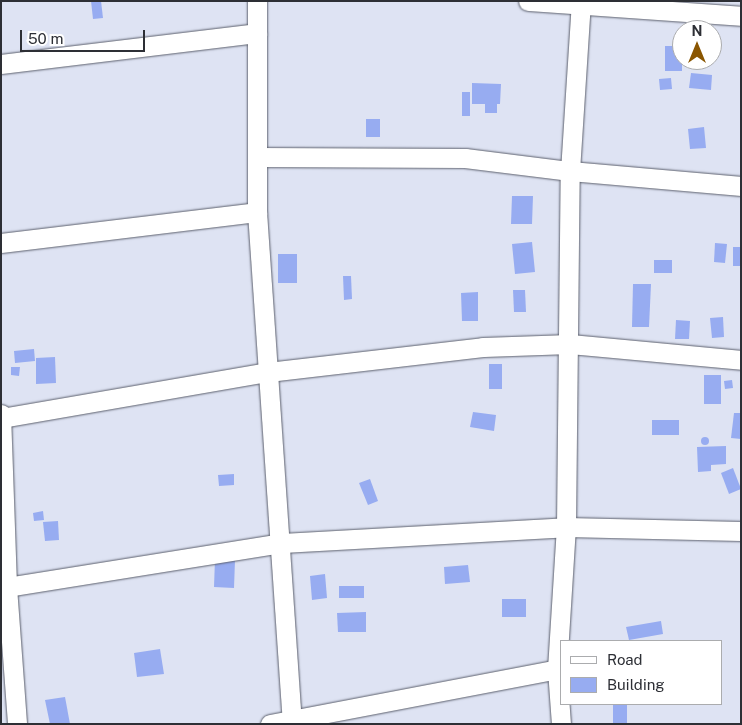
<!DOCTYPE html>
<html>
<head>
<meta charset="utf-8">
<style>
	body { margin:0 }
	#map { position:relative; width:742px; height:725px; overflow:hidden; background:#dee3f3; font-family:"Public Sans",sans-serif }
	div>[style] { position:absolute }
	.building>* { inset:0; background:#97acf1 }
	.round { border-radius:50% }
	.roads { filter:drop-shadow(0 0 1px #5c606d) drop-shadow(0 0 1px #5c606d) }
	.street>* { height:19px; margin:-9.5px; padding:0 9.5px; transform-origin:9.5px; border-radius:9.5px; background:#fff }
	span { translate:-50% -50%; white-space:nowrap; text-align:center; line-height:1.15; -webkit-text-stroke:5px #fff; paint-order:stroke }
	.frame { position:absolute; inset:0; border:2px solid #2d2f35; pointer-events:none }
	.legend { position:absolute; left:560px; top:640px; width:162px; height:65px; box-sizing:border-box; background:#fff; border:1px solid #abacae; margin:0; padding:6px 9px; list-style:none; font-size:15px; color:#2d2f35 }
	.legend li { display:flex; align-items:center; gap:10px; height:25px }
	.legend b { width:25px; border:1px solid #abacae }
	.north { position:absolute; left:672px; top:20px; width:50px; height:50px; box-sizing:border-box; background:#fff; border:1px solid #abacae; border-radius:50%; rotate:0deg; font-size:14px; font-weight:700; line-height:20px; text-align:center; color:#2d2f35 }
	.north::after { content:''; display:block; margin:auto; width:18px; height:22px; background:#8a5601; clip-path:polygon(50% 0,100% 100%,50% 72%,0 100%) }
	.scale { position:absolute; left:20px; top:30px; width:125px; height:22px; box-sizing:border-box; border:2px solid #2d2f35; border-top:0; padding-left:6px; font-size:15px; line-height:18px; white-space:nowrap; color:#2d2f35; -webkit-text-stroke:4px #fff; paint-order:stroke }
</style>
</head>
<body>
<div id="map">
	<div class="building">
		<div style="clip-path:polygon(91px 1px,101px 1px,103px 18px,93px 19px)"></div>
		<div style="clip-path:polygon(665px 46px,682px 46px,682px 71px,665px 71px)"></div>
		<div style="clip-path:polygon(691px 73px,712px 75px,711px 90px,689px 88px)"></div>
		<div style="clip-path:polygon(671px 78px,672px 89px,660px 90px,659px 79px)"></div>
		<div style="clip-path:polygon(472px 83px,501px 84px,500px 104px,497px 104px,497px 113px,485px 113px,485px 104px,472px 104px)"></div>
		<div style="clip-path:polygon(462px 92px,470px 92px,470px 116px,462px 116px)"></div>
		<div style="clip-path:polygon(366px 119px,380px 119px,380px 137px,366px 137px)"></div>
		<div style="clip-path:polygon(704px 127px,706px 148px,690px 149px,688px 129px)"></div>
		<div style="clip-path:polygon(512px 196px,533px 196px,532px 224px,511px 224px)"></div>
		<div style="clip-path:polygon(532px 242px,535px 272px,515px 274px,512px 244px)"></div>
		<div style="clip-path:polygon(715px 243px,727px 244px,725px 263px,714px 262px)"></div>
		<div style="clip-path:polygon(733px 247px,741px 247px,741px 266px,733px 266px)"></div>
		<div style="clip-path:polygon(278px 254px,297px 254px,297px 283px,278px 283px)"></div>
		<div style="clip-path:polygon(654px 260px,672px 260px,672px 273px,654px 273px)"></div>
		<div style="clip-path:polygon(343px 276px,351px 276px,352px 299px,344px 300px)"></div>
		<div style="clip-path:polygon(633px 284px,651px 284px,649px 327px,632px 327px)"></div>
		<div style="clip-path:polygon(513px 290px,525px 290px,526px 312px,514px 312px)"></div>
		<div style="clip-path:polygon(478px 292px,478px 321px,462px 321px,461px 293px)"></div>
		<div style="clip-path:polygon(723px 317px,724px 337px,712px 338px,710px 318px)"></div>
		<div style="clip-path:polygon(676px 320px,690px 321px,689px 339px,675px 339px)"></div>
		<div style="clip-path:polygon(34px 349px,35px 361px,15px 363px,14px 351px)"></div>
		<div style="clip-path:polygon(55px 357px,56px 383px,36px 384px,36px 358px)"></div>
		<div style="clip-path:polygon(489px 364px,502px 364px,502px 389px,489px 389px)"></div>
		<div style="clip-path:polygon(11px 367px,20px 367px,19px 376px,11px 375px)"></div>
		<div style="clip-path:polygon(704px 375px,721px 375px,721px 404px,704px 404px)"></div>
		<div style="clip-path:polygon(732px 380px,733px 388px,725px 389px,724px 381px)"></div>
		<div style="clip-path:polygon(473px 412px,496px 415px,494px 431px,470px 427px)"></div>
		<div style="clip-path:polygon(734px 413px,741px 413px,741px 439px,731px 438px)"></div>
		<div style="clip-path:polygon(652px 420px,679px 420px,679px 435px,652px 435px)"></div>
		<div class="round" style="left:701px;top:437px;width:8px;height:8px"></div>
		<div style="clip-path:polygon(726px 446px,726px 464px,711px 465px,711px 471px,698px 472px,697px 447px)"></div>
		<div style="clip-path:polygon(733px 468px,741px 489px,729px 494px,721px 473px)"></div>
		<div style="clip-path:polygon(234px 474px,234px 485px,219px 486px,218px 475px)"></div>
		<div style="clip-path:polygon(370px 479px,378px 501px,368px 505px,359px 483px)"></div>
		<div style="clip-path:polygon(43px 511px,44px 520px,34px 521px,33px 513px)"></div>
		<div style="clip-path:polygon(58px 521px,59px 540px,45px 541px,43px 522px)"></div>
		<div style="clip-path:polygon(215px 559px,235px 560px,234px 588px,214px 587px)"></div>
		<div style="clip-path:polygon(468px 565px,470px 582px,445px 584px,444px 567px)"></div>
		<div style="clip-path:polygon(325px 574px,327px 598px,312px 600px,310px 576px)"></div>
		<div style="clip-path:polygon(339px 586px,364px 586px,364px 598px,339px 598px)"></div>
		<div style="clip-path:polygon(502px 599px,526px 599px,526px 617px,502px 617px)"></div>
		<div style="clip-path:polygon(366px 612px,366px 632px,338px 632px,337px 613px)"></div>
		<div style="clip-path:polygon(661px 621px,663px 634px,629px 640px,626px 627px)"></div>
		<div style="clip-path:polygon(160px 649px,164px 674px,137px 677px,134px 653px)"></div>
		<div style="clip-path:polygon(65px 697px,70px 724px,50px 724px,45px 700px)"></div>
		<div style="clip-path:polygon(613px 704px,627px 704px,627px 724px,613px 724px)"></div>
	</div>
	<div class="roads">
		<div class="street">
			<div style="left:257px;top:1px;width:211px;rotate:90deg"></div>
			<div style="left:257px;top:212px;width:513px;rotate:86.09deg"></div>
			<div style="left:528px;top:1px;width:214px;rotate:4deg"></div>
			<div style="left:1px;top:64px;width:258px;rotate:-6.9deg"></div>
			<div style="left:257px;top:157px;width:208px;rotate:0.3deg"></div>
			<div style="left:465px;top:158px;width:106px;rotate:7.1deg"></div>
			<div style="left:570px;top:171px;width:172px;rotate:5deg"></div>
			<div style="left:1px;top:243px;width:258px;rotate:-6.9deg"></div>
			<div style="left:1px;top:414px;width:173px;rotate:88deg"></div>
			<div style="left:7px;top:587px;width:137px;rotate:85.8deg"></div>
			<div style="left:1px;top:418px;width:271px;rotate:-9.8deg"></div>
			<div style="left:268px;top:372px;width:216px;rotate:-6.6deg"></div>
			<div style="left:483px;top:347px;width:87px;rotate:-2deg"></div>
			<div style="left:570px;top:344px;width:172px;rotate:5.3deg"></div>
			<div style="left:1px;top:588px;width:285px;rotate:-9.1deg"></div>
			<div style="left:282px;top:543px;width:284px;rotate:-3.2deg"></div>
			<div style="left:566px;top:527px;width:175px;rotate:1.3deg"></div>
			<div style="left:270px;top:724px;width:292px;rotate:-10.8deg"></div>
			<div style="left:561px;top:724px;width:55px;rotate:-94.2deg"></div>
			<div style="left:557px;top:669px;width:142px;rotate:-86.4deg"></div>
			<div style="left:566px;top:527px;width:356px;rotate:-89.4deg"></div>
			<div style="left:570px;top:171px;width:170px;rotate:-86.3deg"></div>
		</div>
	</div>
	<div class="frame"></div>
	<ul class="legend">
	<li><b style="height:6px;background:#fff"></b>Road</li>
	<li><b style="height:14px;background:#97acf1"></b>Building</li>
	</ul>
	<div class="north">N</div>
	<div class="scale">50 m</div>
</div>
</body>
</html>
